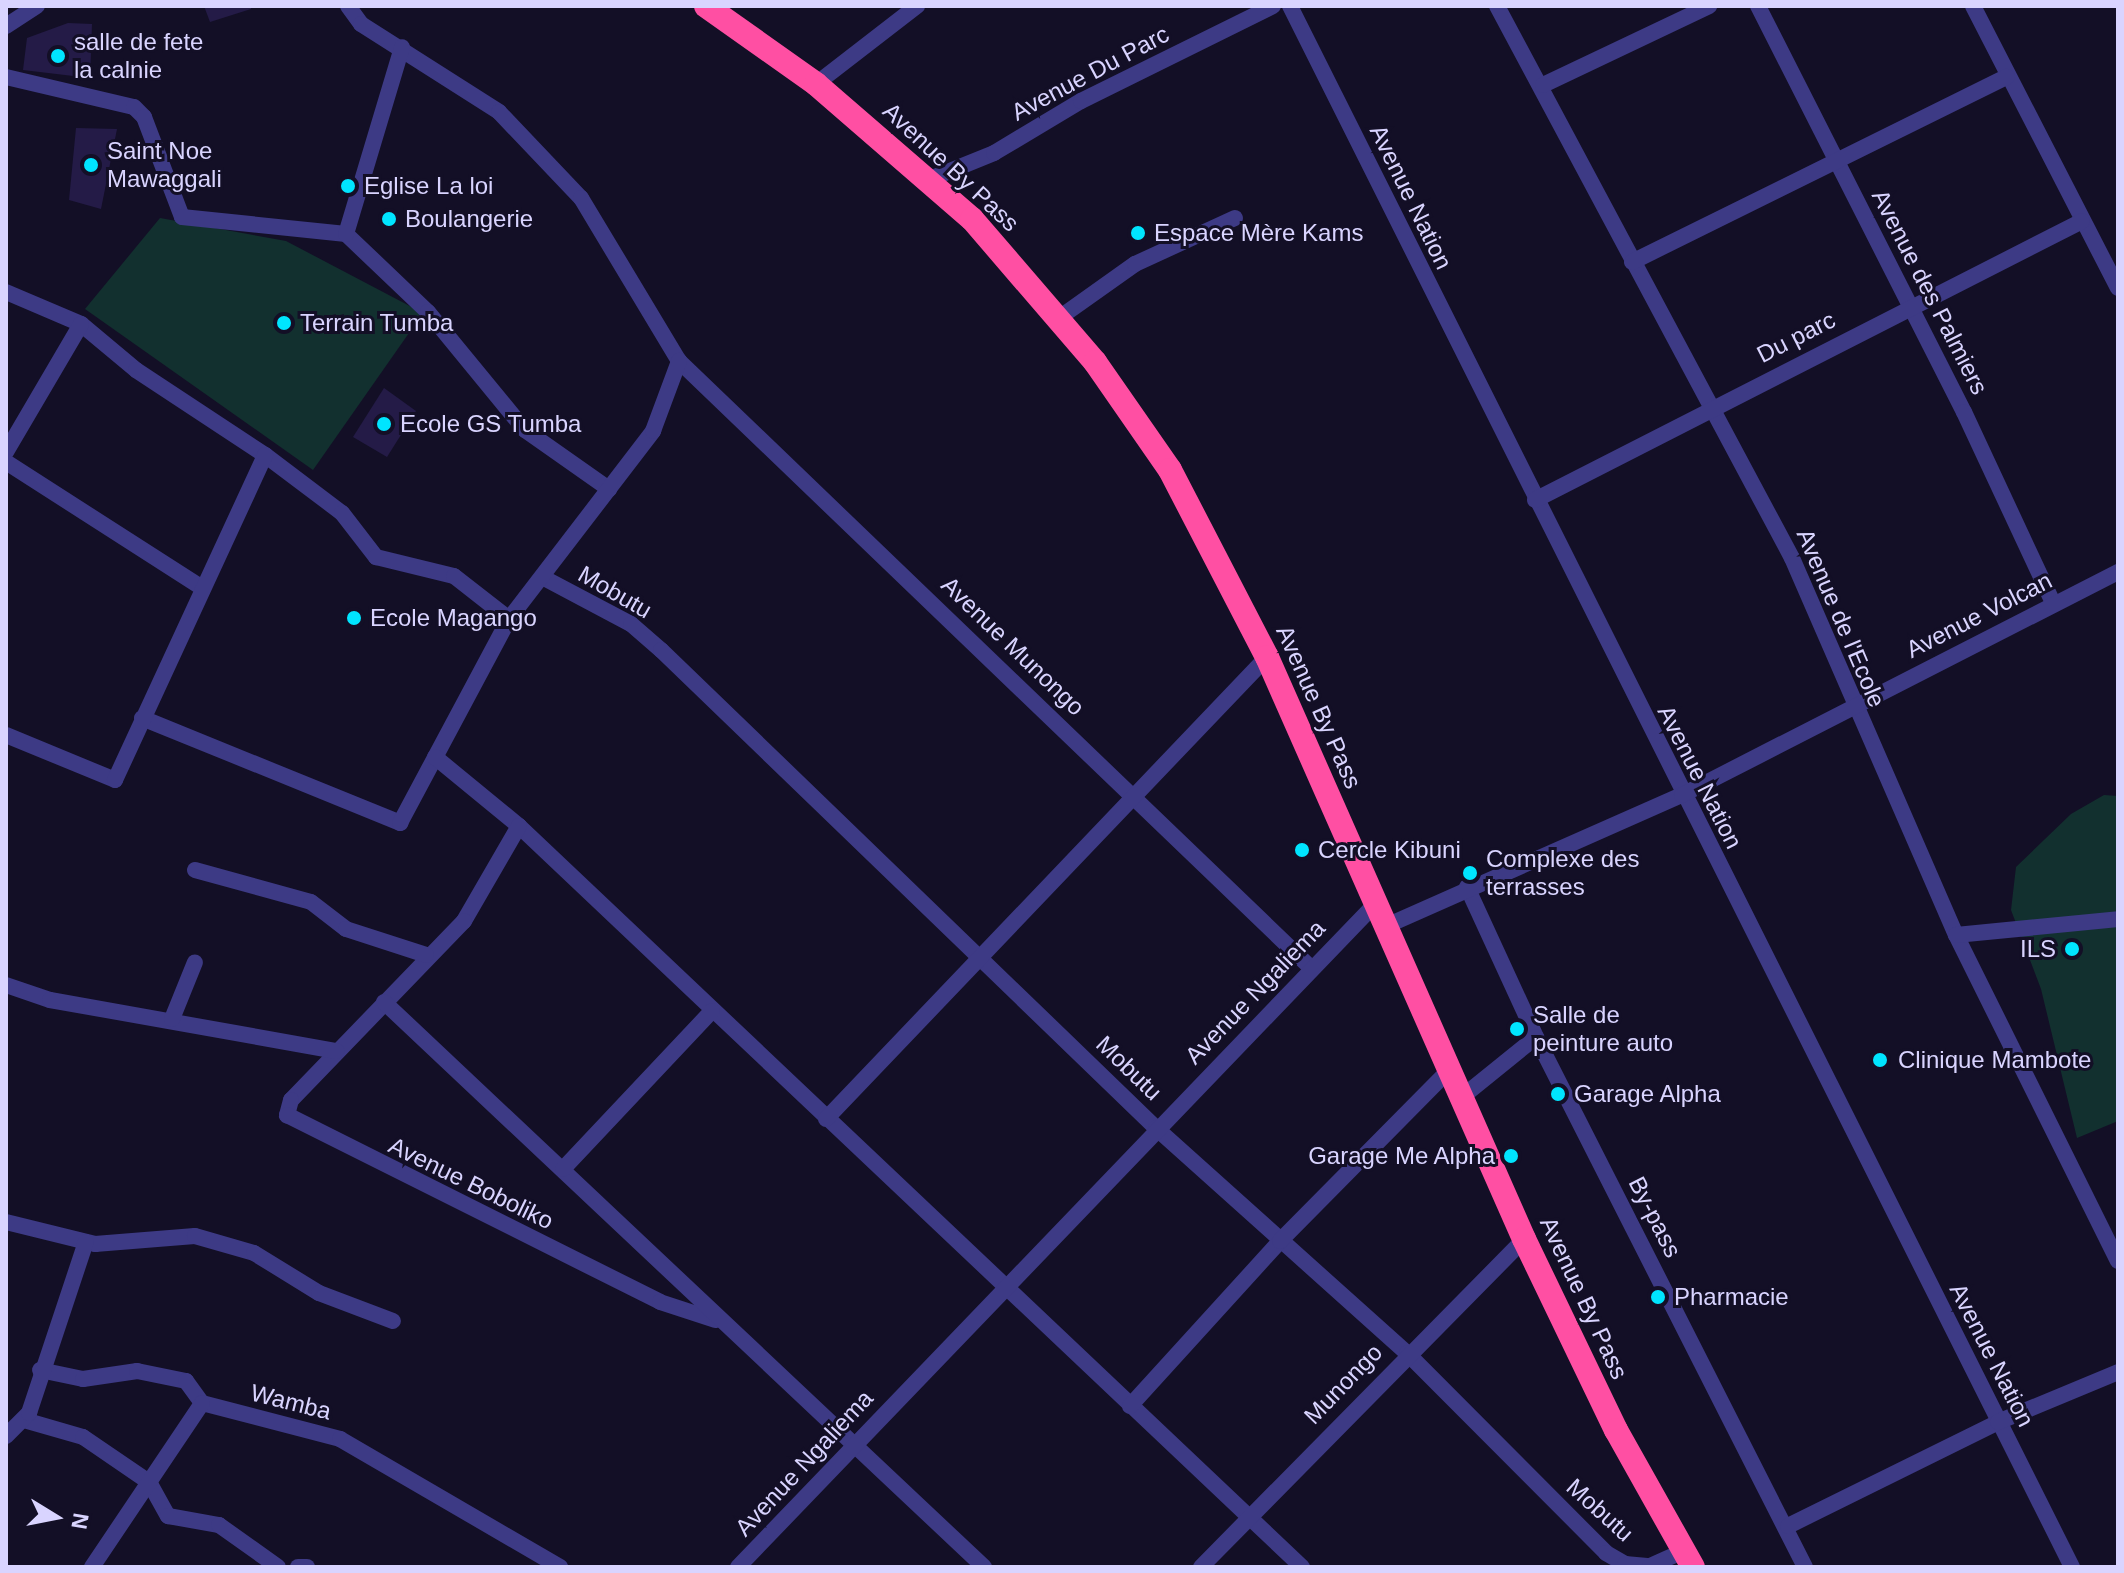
<!DOCTYPE html>
<html>
<head>
<meta charset="utf-8">
<style>
	body { margin:0 }
	#map { position:relative; width:2124px; height:1573px; overflow:hidden; background:#130f26; font-family:Arial,sans-serif }
	div>[style] { position:absolute }
	.green>* { inset:0; background:#12302f }
	.building>* { inset:0; background:#241b47 }
	.street>* { height:16px; margin:-8px; padding:0 8px; transform-origin:8px; border-radius:8px; background:#3d3a85 }
	.highway>* { height:24px; margin:-12px; padding:0 12px; transform-origin:12px; border-radius:12px; background:#ff4fa3 }
	.dots>* { width:22px; height:22px; translate:-50% -50%; box-sizing:border-box; border:4px solid #130f26; border-radius:50% }
	span { translate:-50% -50%; white-space:nowrap; text-align:center; line-height:1.15; -webkit-text-stroke:6px #130f26; paint-order:stroke }
	.poi-label { font-size:24px; color:#d9d4ff }
	.left { translate:0 -50%; text-align:left }
	.right { translate:-100% -50%; text-align:right }
	.street-label { font-size:24px; color:#d9d4ff }
	.frame { position:absolute; inset:0; border:8px solid #d9d4ff; pointer-events:none }
	.north { position:absolute; left:16px; top:1477px; width:80px; height:80px; -webkit-text-stroke:6px #130f26; paint-order:stroke; rotate:100deg; font-size:22px; font-weight:700; line-height:32px; text-align:center; color:#d9d4ff }
	.north::after { content:''; display:block; margin:auto; width:28px; height:36px; background:#d9d4ff; clip-path:polygon(50% 0,100% 100%,50% 72%,0 100%) }
</style>
</head>
<body>
<div id="map">
	<div class="green">
		<div style="clip-path:polygon(160px 218px,286px 241px,423px 313px,313px 470px,85px 309px)"></div>
		<div style="clip-path:polygon(2104px 795px,2118px 796px,2118px 1121px,2077px 1138px,2041px 989px,2011px 910px,2016px 867px,2071px 814px)"></div>
	</div>
	<div class="building">
		<div style="clip-path:polygon(204px 6px,251px 6px,251px 9px,210px 22px)"></div>
		<div style="clip-path:polygon(68px 23px,92px 24px,90px 78px,23px 70px,27px 38px)"></div>
		<div style="clip-path:polygon(76px 128px,117px 129px,101px 209px,69px 200px)"></div>
		<div style="clip-path:polygon(384px 388px,416px 411px,387px 457px,353px 437px)"></div>
	</div>
	<div class="street">
		<div style="left:348px;top:6px;width:22px;rotate:54deg"></div>
		<div style="left:361px;top:24px;width:164px;rotate:32.5deg"></div>
		<div style="left:499px;top:112px;width:119px;rotate:46.4deg"></div>
		<div style="left:581px;top:198px;width:190px;rotate:59deg"></div>
		<div style="left:679px;top:361px;width:876px;rotate:43.84deg"></div>
		<div style="left:1290px;top:6px;width:1746px;rotate:63.39deg"></div>
		<div style="left:1497px;top:6px;width:626px;rotate:61.88deg"></div>
		<div style="left:1792px;top:558px;width:411px;rotate:66.5deg"></div>
		<div style="left:1956px;top:935px;width:364px;rotate:63.6deg"></div>
		<div style="left:1758px;top:6px;width:455px;rotate:63.1deg"></div>
		<div style="left:1964px;top:412px;width:211px;rotate:65deg"></div>
		<div style="left:1973px;top:6px;width:317px;rotate:62.8deg"></div>
		<div style="left:6px;top:26px;width:37px;rotate:-33deg"></div>
		<div style="left:6px;top:77px;width:131px;rotate:13.2deg"></div>
		<div style="left:134px;top:107px;width:14px;rotate:45deg"></div>
		<div style="left:144px;top:117px;width:107px;rotate:69.2deg"></div>
		<div style="left:182px;top:217px;width:165px;rotate:5.9deg"></div>
		<div style="left:346px;top:234px;width:113px;rotate:43.6deg"></div>
		<div style="left:428px;top:312px;width:153px;rotate:50.6deg"></div>
		<div style="left:525px;top:430px;width:103px;rotate:35.1deg"></div>
		<div style="left:816px;top:84px;width:128px;rotate:-37.7deg"></div>
		<div style="left:1543px;top:85px;width:184px;rotate:-25.4deg"></div>
		<div style="left:930px;top:179px;width:69px;rotate:-22.1deg"></div>
		<div style="left:994px;top:153px;width:101px;rotate:-30.9deg"></div>
		<div style="left:1081px;top:101px;width:214px;rotate:-26.3deg"></div>
		<div style="left:346px;top:234px;width:195px;rotate:-73.3deg"></div>
		<div style="left:1632px;top:262px;width:418px;rotate:-26.3deg"></div>
		<div style="left:6px;top:292px;width:82px;rotate:23.1deg"></div>
		<div style="left:81px;top:324px;width:72px;rotate:39.9deg"></div>
		<div style="left:136px;top:370px;width:154px;rotate:33.4deg"></div>
		<div style="left:265px;top:455px;width:96px;rotate:37deg"></div>
		<div style="left:342px;top:513px;width:56px;rotate:52.3deg"></div>
		<div style="left:376px;top:557px;width:80px;rotate:13.7deg"></div>
		<div style="left:454px;top:576px;width:70px;rotate:38deg"></div>
		<div style="left:1059px;top:318px;width:93px;rotate:-35.4deg"></div>
		<div style="left:1135px;top:264px;width:110px;rotate:-24.7deg"></div>
		<div style="left:6px;top:452px;width:148px;rotate:-59.6deg"></div>
		<div style="left:6px;top:462px;width:232px;rotate:32.7deg"></div>
		<div style="left:1535px;top:500px;width:614px;rotate:-27.02deg"></div>
		<div style="left:544px;top:578px;width:98px;rotate:27.9deg"></div>
		<div style="left:631px;top:624px;width:40px;rotate:41deg"></div>
		<div style="left:661px;top:650px;width:688px;rotate:44deg"></div>
		<div style="left:1156px;top:1128px;width:337px;rotate:41.9deg"></div>
		<div style="left:1407px;top:1353px;width:282px;rotate:45.1deg"></div>
		<div style="left:1606px;top:1553px;width:22px;rotate:30deg"></div>
		<div style="left:1625px;top:1564px;width:25px;rotate:5deg"></div>
		<div style="left:1650px;top:1566px;width:36px;rotate:-24deg"></div>
		<div style="left:142px;top:718px;width:279px;rotate:22.1deg"></div>
		<div style="left:400px;top:823px;width:231px;rotate:-61.9deg"></div>
		<div style="left:509px;top:619px;width:237px;rotate:-52.5deg"></div>
		<div style="left:653px;top:431px;width:75px;rotate:-69.6deg"></div>
		<div style="left:6px;top:735px;width:118px;rotate:22.4deg"></div>
		<div style="left:115px;top:780px;width:358px;rotate:-65.2deg"></div>
		<div style="left:435px;top:757px;width:109px;rotate:39.4deg"></div>
		<div style="left:519px;top:826px;width:1078px;rotate:43.42deg"></div>
		<div style="left:519px;top:826px;width:110px;rotate:120.1deg"></div>
		<div style="left:464px;top:921px;width:249px;rotate:134deg"></div>
		<div style="left:291px;top:1100px;width:16px;rotate:105deg"></div>
		<div style="left:287px;top:1115px;width:417px;rotate:26.6deg"></div>
		<div style="left:660px;top:1302px;width:58px;rotate:18.1deg"></div>
		<div style="left:195px;top:870px;width:120px;rotate:15.4deg"></div>
		<div style="left:311px;top:902px;width:44px;rotate:37.6deg"></div>
		<div style="left:346px;top:929px;width:84px;rotate:18deg"></div>
		<div style="left:1467px;top:887px;width:165px;rotate:65.3deg"></div>
		<div style="left:1536px;top:1037px;width:594px;rotate:63.09deg"></div>
		<div style="left:1386px;top:926px;width:324px;rotate:-23.9deg"></div>
		<div style="left:1682px;top:795px;width:490px;rotate:-27.1deg"></div>
		<div style="left:1956px;top:935px;width:163px;rotate:-5.6deg"></div>
		<div style="left:6px;top:985px;width:46px;rotate:18.8deg"></div>
		<div style="left:50px;top:1000px;width:291px;rotate:10.1deg"></div>
		<div style="left:384px;top:1002px;width:824px;rotate:43.28deg"></div>
		<div style="left:172px;top:1019px;width:61px;rotate:-68deg"></div>
		<div style="left:1462px;top:1097px;width:95px;rotate:-39deg"></div>
		<div style="left:826px;top:1119px;width:639px;rotate:-46.33deg"></div>
		<div style="left:563px;top:1169px;width:217px;rotate:-46.7deg"></div>
		<div style="left:6px;top:1222px;width:92px;rotate:13.9deg"></div>
		<div style="left:95px;top:1244px;width:100px;rotate:-4.6deg"></div>
		<div style="left:195px;top:1236px;width:61px;rotate:16.1deg"></div>
		<div style="left:254px;top:1253px;width:76px;rotate:31.6deg"></div>
		<div style="left:319px;top:1293px;width:79px;rotate:20.7deg"></div>
		<div style="left:40px;top:1370px;width:44px;rotate:11.8deg"></div>
		<div style="left:83px;top:1379px;width:55px;rotate:-8.4deg"></div>
		<div style="left:137px;top:1371px;width:50px;rotate:11.5deg"></div>
		<div style="left:186px;top:1381px;width:27px;rotate:54deg"></div>
		<div style="left:202px;top:1403px;width:143px;rotate:14.6deg"></div>
		<div style="left:340px;top:1439px;width:255px;rotate:30.2deg"></div>
		<div style="left:1130px;top:1406px;width:223px;rotate:-47.7deg"></div>
		<div style="left:1280px;top:1241px;width:242px;rotate:-45.3deg"></div>
		<div style="left:24px;top:1420px;width:61px;rotate:16.1deg"></div>
		<div style="left:83px;top:1437px;width:80px;rotate:34.3deg"></div>
		<div style="left:149px;top:1482px;width:39px;rotate:61deg"></div>
		<div style="left:168px;top:1516px;width:52px;rotate:10deg"></div>
		<div style="left:219px;top:1525px;width:72px;rotate:35.4deg"></div>
		<div style="left:6px;top:1436px;width:33px;rotate:-45deg"></div>
		<div style="left:29px;top:1413px;width:180px;rotate:-71.6deg"></div>
		<div style="left:1788px;top:1526px;width:234px;rotate:-26.3deg"></div>
		<div style="left:1998px;top:1422px;width:130px;rotate:-22.6deg"></div>
		<div style="left:92px;top:1567px;width:197px;rotate:-56.1deg"></div>
		<div style="left:298px;top:1567px;width:9px"></div>
		<div style="left:738px;top:1567px;width:921px;rotate:-46.14deg"></div>
		<div style="left:1201px;top:1567px;width:460px;rotate:-45.4deg"></div>
	</div>
	<div class="highway">
		<div style="left:706px;top:6px;width:135px;rotate:35.3deg"></div>
		<div style="left:816px;top:84px;width:206px;rotate:40.9deg"></div>
		<div style="left:972px;top:219px;width:189px;rotate:49.3deg"></div>
		<div style="left:1095px;top:362px;width:131px;rotate:55.2deg"></div>
		<div style="left:1170px;top:470px;width:211px;rotate:62.6deg"></div>
		<div style="left:1267px;top:657px;width:636px;rotate:66.17deg"></div>
		<div style="left:1524px;top:1239px;width:212px;rotate:64.3deg"></div>
		<div style="left:1616px;top:1430px;width:157px;rotate:60.7deg"></div>
	</div>
	<div class="dots">
		<div style="left:58px;top:56px;background:#00e5ff"></div>
		<div style="left:91px;top:165px;background:#00e5ff"></div>
		<div style="left:348px;top:186px;background:#00e5ff"></div>
		<div style="left:389px;top:219px;background:#00e5ff"></div>
		<div style="left:1138px;top:233px;background:#00e5ff"></div>
		<div style="left:284px;top:323px;background:#00e5ff"></div>
		<div style="left:384px;top:424px;background:#00e5ff"></div>
		<div style="left:354px;top:618px;background:#00e5ff"></div>
		<div style="left:1302px;top:850px;background:#00e5ff"></div>
		<div style="left:1470px;top:873px;background:#00e5ff"></div>
		<div style="left:2072px;top:949px;background:#00e5ff"></div>
		<div style="left:1517px;top:1029px;background:#00e5ff"></div>
		<div style="left:1880px;top:1060px;background:#00e5ff"></div>
		<div style="left:1558px;top:1094px;background:#00e5ff"></div>
		<div style="left:1511px;top:1156px;background:#00e5ff"></div>
		<div style="left:1658px;top:1297px;background:#00e5ff"></div>
	</div>
	<div class="poi-label">
		<span class="left" style="left:74px;top:56px">salle de fete<br>la calnie</span>
		<span class="left" style="left:107px;top:165px">Saint Noe<br>Mawaggali</span>
		<span class="left" style="left:364px;top:186px">Eglise La loi</span>
		<span class="left" style="left:405px;top:219px">Boulangerie</span>
		<span class="left" style="left:1154px;top:233px">Espace Mère Kams</span>
		<span class="left" style="left:300px;top:323px">Terrain Tumba</span>
		<span class="left" style="left:400px;top:424px">Ecole GS Tumba</span>
		<span class="left" style="left:370px;top:618px">Ecole Magango</span>
		<span class="left" style="left:1318px;top:850px">Cercle Kibuni</span>
		<span class="left" style="left:1486px;top:873px">Complexe des<br>terrasses</span>
		<span class="right" style="left:2056px;top:949px">ILS</span>
		<span class="left" style="left:1533px;top:1029px">Salle de<br>peinture auto</span>
		<span class="left" style="left:1898px;top:1060px">Clinique Mambote</span>
		<span class="left" style="left:1574px;top:1094px">Garage Alpha</span>
		<span class="right" style="left:1495px;top:1156px">Garage Me Alpha</span>
		<span class="left" style="left:1674px;top:1297px">Pharmacie</span>
	</div>
	<div class="street-label">
		<span style="left:1090px;top:73px;rotate:-28deg">Avenue Du Parc</span>
		<span style="left:951px;top:167px;rotate:43deg">Avenue By Pass</span>
		<span style="left:1411px;top:197px;rotate:64deg">Avenue Nation</span>
		<span style="left:1930px;top:292px;rotate:63deg">Avenue des Palmiers</span>
		<span style="left:1796px;top:337px;rotate:-27deg">Du parc</span>
		<span style="left:615px;top:592px;rotate:30deg">Mobutu</span>
		<span style="left:1979px;top:615px;rotate:-27deg">Avenue Volcan</span>
		<span style="left:1841px;top:618px;rotate:67deg">Avenue de l'Ecole</span>
		<span style="left:1013px;top:646px;rotate:44deg">Avenue Munongo</span>
		<span style="left:1319px;top:707px;rotate:66deg">Avenue By Pass</span>
		<span style="left:1700px;top:777px;rotate:63deg">Avenue Nation</span>
		<span style="left:1255px;top:992px;rotate:-46deg">Avenue Ngaliema</span>
		<span style="left:1129px;top:1068px;rotate:44deg">Mobutu</span>
		<span style="left:471px;top:1183px;rotate:26deg">Avenue Boboliko</span>
		<span style="left:1655px;top:1217px;rotate:63deg">By-pass</span>
		<span style="left:1584px;top:1298px;rotate:65deg">Avenue By Pass</span>
		<span style="left:1992px;top:1355px;rotate:63deg">Avenue Nation</span>
		<span style="left:1343px;top:1384px;rotate:-46deg">Munongo</span>
		<span style="left:291px;top:1402px;rotate:14deg">Wamba</span>
		<span style="left:804px;top:1463px;rotate:-47deg">Avenue Ngaliema</span>
		<span style="left:1600px;top:1510px;rotate:42deg">Mobutu</span>
	</div>
	<div class="frame"></div>
	<div class="north">N</div>
</div>
</body>
</html>
